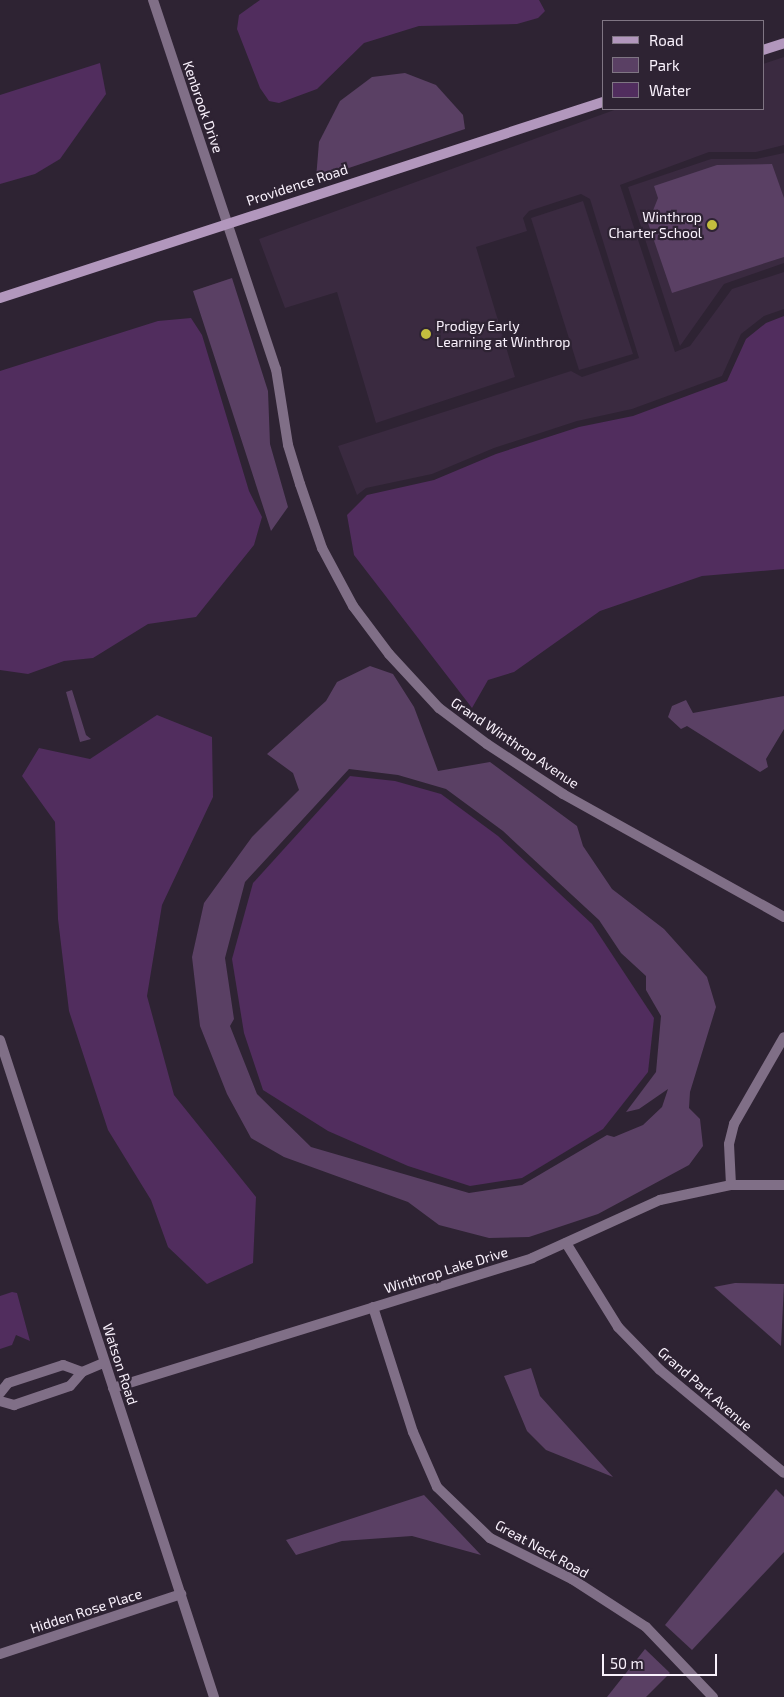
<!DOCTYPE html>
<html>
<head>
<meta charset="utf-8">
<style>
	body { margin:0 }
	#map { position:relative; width:784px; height:1697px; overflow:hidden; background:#2e2333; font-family:"Exo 2",sans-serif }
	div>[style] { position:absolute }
	.built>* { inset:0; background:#3a2a40 }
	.green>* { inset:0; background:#5a4064 }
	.water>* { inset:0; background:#512d5e }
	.street>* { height:10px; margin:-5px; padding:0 5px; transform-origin:5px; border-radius:5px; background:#806f87 }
	.secondary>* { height:10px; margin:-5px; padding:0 5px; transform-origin:5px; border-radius:5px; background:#b297bd }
	.dots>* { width:14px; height:14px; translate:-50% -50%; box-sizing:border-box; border:2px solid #2e2333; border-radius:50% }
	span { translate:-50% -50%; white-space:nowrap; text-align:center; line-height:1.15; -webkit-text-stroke:4.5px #2e2333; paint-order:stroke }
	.street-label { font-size:14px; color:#f9f1fc }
	.poi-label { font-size:14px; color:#f9f1fc }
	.right { translate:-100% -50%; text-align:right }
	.left { translate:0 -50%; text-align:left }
	.legend { position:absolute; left:602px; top:20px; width:162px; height:90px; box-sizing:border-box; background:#2e2333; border:1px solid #7f7583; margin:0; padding:6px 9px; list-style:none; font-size:15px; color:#f9f1fc }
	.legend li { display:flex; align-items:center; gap:10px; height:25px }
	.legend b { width:25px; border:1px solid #7f7583 }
	.scale { position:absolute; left:602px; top:1654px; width:115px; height:22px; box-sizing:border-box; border:2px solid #f9f1fc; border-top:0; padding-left:6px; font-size:15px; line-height:18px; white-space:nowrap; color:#f9f1fc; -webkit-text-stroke:4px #2e2333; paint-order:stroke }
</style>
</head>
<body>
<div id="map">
	<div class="built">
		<div style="clip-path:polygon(784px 57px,784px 145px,756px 152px,709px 152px,620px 185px,675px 352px,690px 346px,732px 289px,784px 272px,784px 309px,764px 316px,741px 334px,722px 376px,632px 409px,577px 421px,494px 448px,432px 474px,366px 488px,357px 495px,338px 446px,571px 371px,582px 377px,639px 358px,590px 199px,581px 194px,529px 211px,523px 218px,527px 231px,476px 247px,515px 377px,376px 423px,337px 292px,285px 308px,259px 239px,617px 109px,763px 109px,763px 64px)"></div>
		<div style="clip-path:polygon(784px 153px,784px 263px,724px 284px,680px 346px,628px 187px,711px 159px,756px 159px)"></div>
		<div style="clip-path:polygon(583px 201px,633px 354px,579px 370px,531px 218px)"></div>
	</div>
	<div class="green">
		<div style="clip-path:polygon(405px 73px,436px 85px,463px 115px,465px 129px,316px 179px,319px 142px,340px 101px,372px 77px)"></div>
		<div style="clip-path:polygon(772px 164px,784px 198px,784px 257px,672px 293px,648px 223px,658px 198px,654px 186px,717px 165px)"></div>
		<div style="clip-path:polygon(232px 278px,268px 391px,270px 444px,288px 507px,271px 531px,193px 291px)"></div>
		<div style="clip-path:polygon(evenodd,370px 666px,393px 674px,414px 707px,438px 771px,490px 762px,577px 826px,583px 846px,612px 889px,664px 929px,707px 977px,716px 1007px,690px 1092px,689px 1108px,700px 1119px,703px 1146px,689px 1165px,598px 1214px,529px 1237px,489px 1238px,439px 1225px,408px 1202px,284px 1157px,251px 1138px,227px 1094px,200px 1026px,192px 957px,204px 903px,252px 837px,299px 790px,293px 773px,267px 754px,326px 701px,337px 682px,370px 666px,349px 769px,398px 775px,446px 789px,503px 831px,599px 920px,621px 953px,646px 976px,646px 990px,661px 1016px,656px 1072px,626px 1112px,639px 1109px,668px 1089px,662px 1107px,643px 1125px,614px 1137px,607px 1135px,522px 1185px,469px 1193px,311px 1147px,257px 1094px,230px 1026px,234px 1019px,225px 958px,245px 882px,349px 769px)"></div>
		<div style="clip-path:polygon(72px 690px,86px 735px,91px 739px,80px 742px,66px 692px)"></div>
		<div style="clip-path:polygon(784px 696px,784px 729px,766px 759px,768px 767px,760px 772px,687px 726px,681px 729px,668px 717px,672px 706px,686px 700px,693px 713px)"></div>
		<div style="clip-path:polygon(735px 1283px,784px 1284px,781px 1346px,714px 1287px)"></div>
		<div style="clip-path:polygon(531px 1368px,540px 1396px,613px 1477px,546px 1450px,527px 1431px,504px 1376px)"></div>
		<div style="clip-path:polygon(776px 1489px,784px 1497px,784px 1552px,692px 1650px,665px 1625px)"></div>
		<div style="clip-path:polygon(424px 1495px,481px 1555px,412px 1536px,342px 1541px,296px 1555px,286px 1540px)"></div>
		<div style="clip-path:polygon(645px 1649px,670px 1673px,646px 1697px,607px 1697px)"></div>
	</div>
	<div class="water">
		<div style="clip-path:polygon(260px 0,539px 0,545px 11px,538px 18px,517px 24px,419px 26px,364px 43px,317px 89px,279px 103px,269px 101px,260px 88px,237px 29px,239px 15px)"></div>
		<div style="clip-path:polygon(100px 63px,106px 94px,60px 159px,35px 174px,0 184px,0 95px)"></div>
		<div style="clip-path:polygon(784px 316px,784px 569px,702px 576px,600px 611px,514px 672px,488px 680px,472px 708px,354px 555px,347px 515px,367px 495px,434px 480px,496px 454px,579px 427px,633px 416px,727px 381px,746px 339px,766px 323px)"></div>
		<div style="clip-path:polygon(191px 318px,202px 335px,249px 491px,262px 517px,254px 545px,196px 617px,148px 624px,93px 658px,64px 661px,28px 674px,0 670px,0 371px,158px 321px)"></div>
		<div style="clip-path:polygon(157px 715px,212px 737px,213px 797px,162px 905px,147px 996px,174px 1095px,256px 1197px,253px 1263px,207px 1284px,168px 1247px,151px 1200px,108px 1130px,69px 1011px,58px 919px,55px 822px,22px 776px,39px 748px,90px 759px)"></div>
		<div style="clip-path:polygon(350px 776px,395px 781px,441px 794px,498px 836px,592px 924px,654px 1018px,648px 1072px,603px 1129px,522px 1178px,470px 1186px,408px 1166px,328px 1131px,263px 1090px,244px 1033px,232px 959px,253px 883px)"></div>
		<div style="clip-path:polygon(12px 1292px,17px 1293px,30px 1341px,16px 1335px,12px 1345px,0 1349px,0 1296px)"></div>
	</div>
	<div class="street">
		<div style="left:153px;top:0;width:389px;rotate:71.6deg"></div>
		<div style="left:276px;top:369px;width:77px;rotate:81deg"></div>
		<div style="left:288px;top:445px;width:41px;rotate:72.9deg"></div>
		<div style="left:300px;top:484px;width:68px;rotate:71deg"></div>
		<div style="left:322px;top:548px;width:66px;rotate:61.9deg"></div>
		<div style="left:353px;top:606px;width:60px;rotate:53.1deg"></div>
		<div style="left:389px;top:654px;width:74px;rotate:47.2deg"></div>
		<div style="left:439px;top:708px;width:60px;rotate:36.9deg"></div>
		<div style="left:487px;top:744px;width:91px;rotate:33.3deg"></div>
		<div style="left:563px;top:794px;width:253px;rotate:29.1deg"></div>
		<div style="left:0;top:1040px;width:691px;rotate:71.96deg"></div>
		<div style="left:731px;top:1185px;width:41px;rotate:-92.8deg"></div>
		<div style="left:729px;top:1144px;width:21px;rotate:-76deg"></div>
		<div style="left:734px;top:1124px;width:100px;rotate:-60.1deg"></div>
		<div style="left:566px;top:1243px;width:99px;rotate:58.2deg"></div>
		<div style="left:618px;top:1327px;width:60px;rotate:45.7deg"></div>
		<div style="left:660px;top:1370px;width:161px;rotate:39.7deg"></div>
		<div style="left:373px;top:1307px;width:131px;rotate:72.3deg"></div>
		<div style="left:413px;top:1432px;width:60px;rotate:66.4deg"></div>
		<div style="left:437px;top:1487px;width:74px;rotate:43.9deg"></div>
		<div style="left:490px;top:1538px;width:92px;rotate:26.6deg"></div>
		<div style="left:572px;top:1579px;width:88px;rotate:33deg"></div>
		<div style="left:646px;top:1627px;width:97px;rotate:46.3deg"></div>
		<div style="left:113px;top:1388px;width:439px;rotate:-17.2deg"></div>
		<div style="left:532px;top:1258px;width:141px;rotate:-24.4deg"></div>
		<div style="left:660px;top:1200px;width:73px;rotate:-11.9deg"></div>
		<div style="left:731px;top:1185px;width:53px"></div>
		<div style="left:0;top:1393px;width:13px;rotate:-51deg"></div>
		<div style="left:8px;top:1383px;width:58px;rotate:-18.1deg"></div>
		<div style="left:63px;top:1365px;width:20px;rotate:20deg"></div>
		<div style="left:0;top:1401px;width:15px;rotate:16deg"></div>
		<div style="left:14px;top:1405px;width:59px;rotate:-18.7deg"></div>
		<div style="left:70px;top:1386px;width:18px;rotate:-49deg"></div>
		<div style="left:82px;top:1372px;width:23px;rotate:-23deg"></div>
		<div style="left:0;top:1654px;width:191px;rotate:-18.3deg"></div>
	</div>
	<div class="secondary">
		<div style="left:763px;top:50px;width:22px;rotate:-18deg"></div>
		<div style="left:0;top:298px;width:634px;rotate:-18.01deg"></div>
	</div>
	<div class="dots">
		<div style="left:712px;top:225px;background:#c3bd3e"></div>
		<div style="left:426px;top:334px;background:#c3bd3e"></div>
	</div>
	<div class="street-label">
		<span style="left:203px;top:107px;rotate:71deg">Kenbrook Drive</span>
		<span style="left:297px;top:185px;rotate:-18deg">Providence Road</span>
		<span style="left:515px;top:743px;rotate:34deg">Grand Winthrop Avenue</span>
		<span style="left:446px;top:1270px;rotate:-17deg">Winthrop Lake Drive</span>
		<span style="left:120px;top:1364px;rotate:72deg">Watson Road</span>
		<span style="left:705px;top:1389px;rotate:41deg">Grand Park Avenue</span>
		<span style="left:542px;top:1549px;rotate:29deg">Great Neck Road</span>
		<span style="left:86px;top:1611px;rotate:-18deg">Hidden Rose Place</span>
	</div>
	<div class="poi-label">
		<span class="right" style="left:702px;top:225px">Winthrop<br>Charter School</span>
		<span class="left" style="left:436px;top:334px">Prodigy Early<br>Learning at Winthrop</span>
	</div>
	<ul class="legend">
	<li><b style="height:6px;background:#b297bd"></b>Road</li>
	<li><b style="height:14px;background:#5a4064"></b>Park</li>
	<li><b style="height:14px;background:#512d5e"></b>Water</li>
	</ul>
	<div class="scale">50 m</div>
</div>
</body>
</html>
